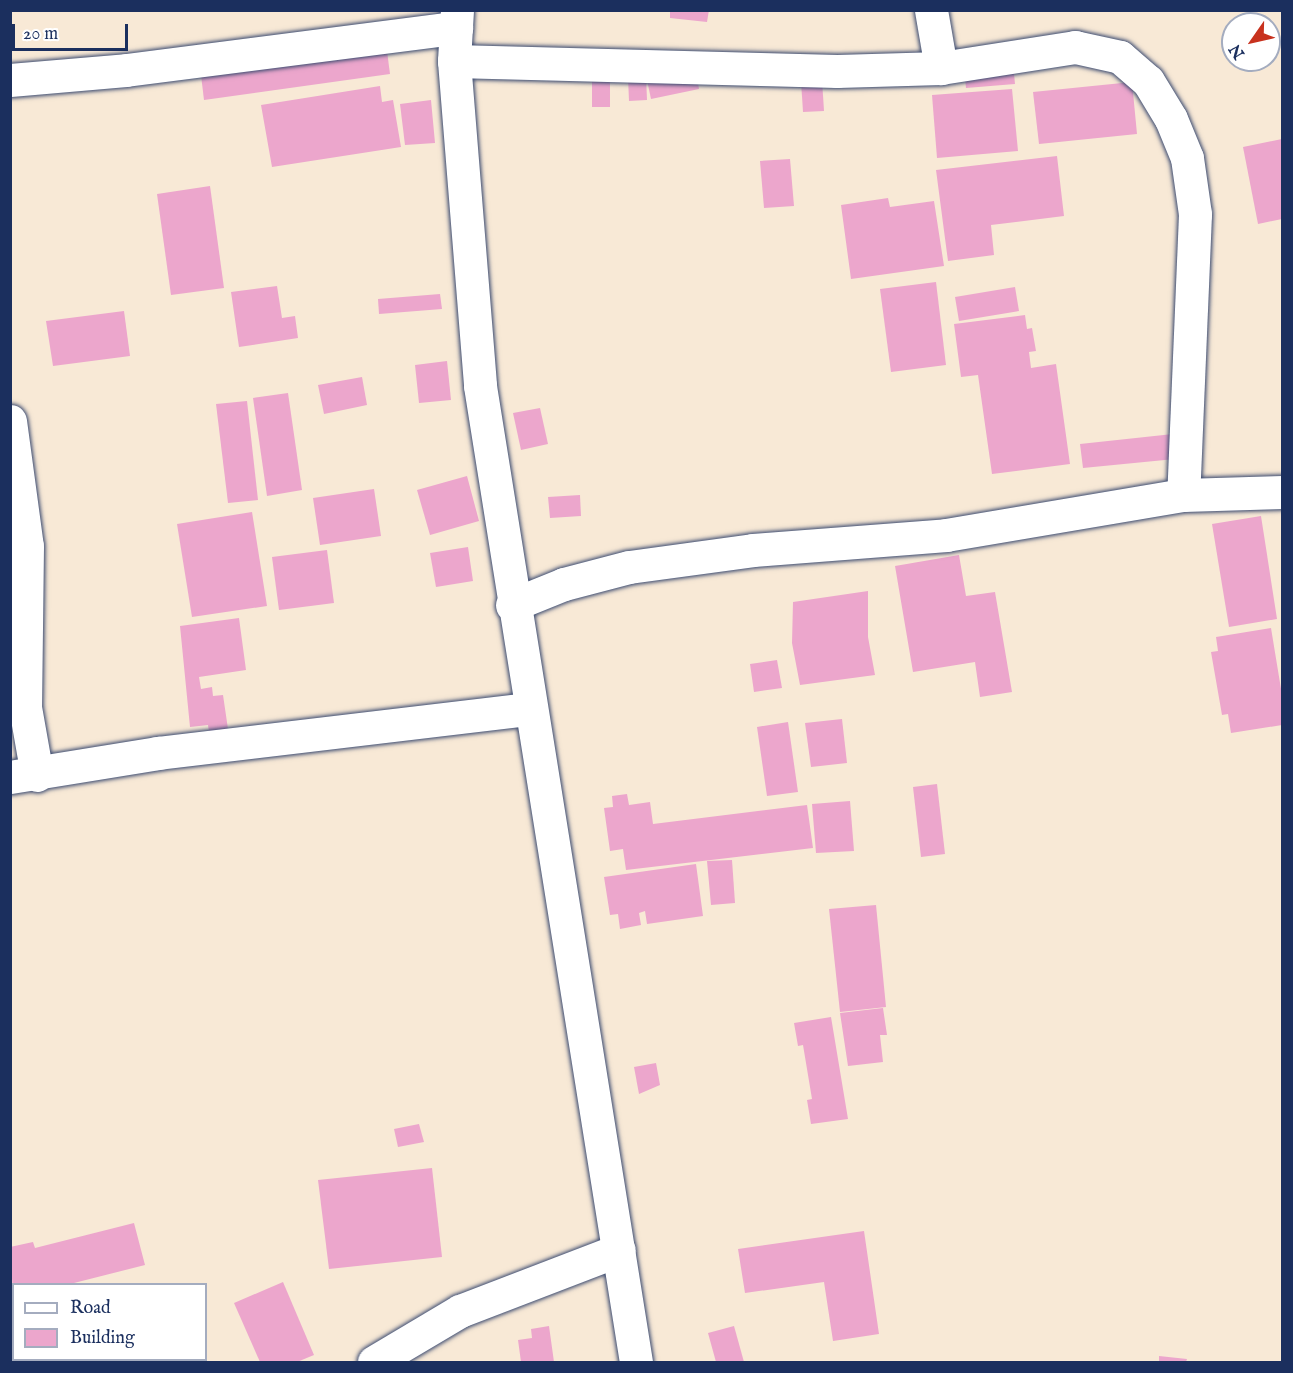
<!DOCTYPE html>
<html>
<head>
<meta charset="utf-8">
<style>
	body { margin:0 }
	#map { position:relative; width:1293px; height:1373px; overflow:hidden; background:#f8e9d6; font-family:"IM FELL English",serif }
	div>[style] { position:absolute }
	.building>* { inset:0; background:#eca6cc }
	.roads { filter:drop-shadow(0 0 2px #3c4b70) drop-shadow(0 0 2px #3c4b70) }
	.minor>* { height:33px; margin:-16.5px; padding:0 16.5px; transform-origin:16.5px; border-radius:16.5px; background:#fff }
	span { translate:-50% -50%; white-space:nowrap; text-align:center; line-height:1.15; -webkit-text-stroke:6px #fff; paint-order:stroke }
	.frame { position:absolute; inset:0; border:12px solid #1b2f5e; pointer-events:none }
	.legend { position:absolute; left:12px; top:1283px; width:195px; height:78px; box-sizing:border-box; background:#fff; border:2px solid #a4acbf; margin:0; padding:8px 10px; list-style:none; font-size:18px; color:#1b2f5e }
	.legend li { display:flex; align-items:center; gap:12px; height:30px }
	.legend b { width:30px; border:2px solid #a4acbf }
	.north { position:absolute; left:1221px; top:12px; width:60px; height:60px; box-sizing:border-box; background:#fff; border:2px solid #a4acbf; border-radius:50%; rotate:236deg; font-size:16px; font-weight:700; line-height:24px; text-align:center; color:#1b2f5e }
	.north::after { content:''; display:block; margin:auto; width:21px; height:27px; background:#c8321e; clip-path:polygon(50% 0,100% 100%,50% 72%,0 100%) }
	.scale { position:absolute; left:12px; top:24px; width:116px; height:27px; box-sizing:border-box; border:3px solid #1b2f5e; border-top:0; padding-left:8px; font-size:18px; line-height:21px; white-space:nowrap; color:#1b2f5e; -webkit-text-stroke:4px #fff; paint-order:stroke }
</style>
</head>
<body>
<div id="map">
	<div class="building">
		<div style="clip-path:polygon(670px 10px,709px 10px,707px 22px,670px 18px)"></div>
		<div style="clip-path:polygon(387px 51px,390px 74px,204px 100px,201px 75px)"></div>
		<div style="clip-path:polygon(1013px 63px,1015px 84px,966px 88px,964px 67px)"></div>
		<div style="clip-path:polygon(696px 71px,699px 89px,651px 99px,647px 80px)"></div>
		<div style="clip-path:polygon(646px 76px,647px 100px,629px 101px,628px 77px)"></div>
		<div style="clip-path:polygon(592px 77px,610px 77px,610px 107px,592px 107px)"></div>
		<div style="clip-path:polygon(822px 80px,824px 111px,803px 112px,801px 81px)"></div>
		<div style="clip-path:polygon(1132px 82px,1137px 134px,1039px 144px,1033px 92px)"></div>
		<div style="clip-path:polygon(380px 86px,382px 102px,393px 100px,401px 147px,272px 167px,261px 105px)"></div>
		<div style="clip-path:polygon(1012px 89px,1018px 151px,937px 158px,932px 95px)"></div>
		<div style="clip-path:polygon(431px 100px,435px 143px,405px 145px,400px 104px)"></div>
		<div style="clip-path:polygon(1282px 139px,1282px 219px,1258px 224px,1243px 147px)"></div>
		<div style="clip-path:polygon(1057px 156px,1064px 216px,991px 225px,994px 255px,948px 261px,936px 170px)"></div>
		<div style="clip-path:polygon(790px 159px,794px 206px,764px 208px,760px 161px)"></div>
		<div style="clip-path:polygon(210px 186px,224px 288px,171px 295px,157px 194px)"></div>
		<div style="clip-path:polygon(888px 198px,890px 207px,934px 201px,944px 266px,851px 279px,841px 205px)"></div>
		<div style="clip-path:polygon(936px 282px,946px 365px,891px 372px,880px 289px)"></div>
		<div style="clip-path:polygon(277px 286px,282px 318px,295px 316px,298px 338px,239px 347px,231px 292px)"></div>
		<div style="clip-path:polygon(1015px 287px,1019px 311px,959px 321px,955px 297px)"></div>
		<div style="clip-path:polygon(440px 294px,442px 309px,379px 314px,378px 299px)"></div>
		<div style="clip-path:polygon(124px 311px,130px 356px,53px 366px,46px 321px)"></div>
		<div style="clip-path:polygon(1025px 315px,1027px 329px,1032px 328px,1036px 351px,1029px 352px,1031px 368px,1056px 364px,1070px 464px,992px 474px,978px 375px,961px 377px,954px 324px)"></div>
		<div style="clip-path:polygon(447px 361px,451px 400px,419px 403px,415px 365px)"></div>
		<div style="clip-path:polygon(362px 377px,367px 405px,324px 414px,318px 385px)"></div>
		<div style="clip-path:polygon(288px 393px,302px 490px,267px 496px,253px 398px)"></div>
		<div style="clip-path:polygon(247px 401px,258px 500px,228px 503px,216px 404px)"></div>
		<div style="clip-path:polygon(540px 408px,548px 444px,521px 450px,513px 413px)"></div>
		<div style="clip-path:polygon(1173px 434px,1175px 459px,1083px 468px,1080px 444px)"></div>
		<div style="clip-path:polygon(467px 476px,479px 521px,430px 535px,417px 490px)"></div>
		<div style="clip-path:polygon(374px 489px,381px 536px,320px 545px,313px 498px)"></div>
		<div style="clip-path:polygon(580px 495px,581px 516px,550px 518px,548px 497px)"></div>
		<div style="clip-path:polygon(252px 512px,267px 606px,192px 617px,177px 524px)"></div>
		<div style="clip-path:polygon(1261px 516px,1277px 619px,1229px 627px,1212px 524px)"></div>
		<div style="clip-path:polygon(468px 547px,473px 581px,436px 587px,430px 553px)"></div>
		<div style="clip-path:polygon(327px 550px,334px 603px,279px 610px,272px 557px)"></div>
		<div style="clip-path:polygon(959px 555px,966px 596px,995px 592px,1012px 692px,980px 697px,975px 662px,913px 672px,895px 566px)"></div>
		<div style="clip-path:polygon(868px 591px,868px 637px,875px 675px,800px 685px,792px 643px,793px 602px)"></div>
		<div style="clip-path:polygon(239px 618px,246px 670px,199px 677px,201px 689px,212px 687px,213px 696px,223px 695px,228px 729px,209px 732px,208px 725px,190px 727px,180px 626px)"></div>
		<div style="clip-path:polygon(1271px 628px,1282px 695px,1282px 725px,1231px 733px,1228px 714px,1222px 715px,1211px 652px,1218px 651px,1216px 637px)"></div>
		<div style="clip-path:polygon(777px 660px,782px 688px,754px 692px,750px 664px)"></div>
		<div style="clip-path:polygon(842px 719px,847px 763px,811px 767px,805px 723px)"></div>
		<div style="clip-path:polygon(788px 722px,798px 792px,767px 796px,757px 727px)"></div>
		<div style="clip-path:polygon(937px 784px,945px 854px,921px 857px,913px 787px)"></div>
		<div style="clip-path:polygon(627px 794px,629px 805px,650px 802px,653px 824px,807px 805px,813px 848px,626px 870px,623px 849px,610px 851px,604px 808px,613px 807px,612px 796px)"></div>
		<div style="clip-path:polygon(850px 801px,854px 851px,816px 853px,812px 804px)"></div>
		<div style="clip-path:polygon(732px 860px,735px 903px,711px 905px,707px 861px)"></div>
		<div style="clip-path:polygon(696px 864px,703px 916px,647px 924px,645px 911px,639px 913px,641px 925px,620px 929px,618px 914px,610px 915px,604px 877px)"></div>
		<div style="clip-path:polygon(876px 905px,886px 1007px,840px 1012px,829px 909px)"></div>
		<div style="clip-path:polygon(883px 1008px,887px 1035px,880px 1035px,883px 1062px,848px 1066px,840px 1013px)"></div>
		<div style="clip-path:polygon(831px 1017px,848px 1119px,811px 1124px,807px 1100px,812px 1099px,803px 1045px,798px 1046px,794px 1023px)"></div>
		<div style="clip-path:polygon(656px 1063px,660px 1085px,639px 1094px,634px 1067px)"></div>
		<div style="clip-path:polygon(419px 1124px,424px 1142px,398px 1147px,394px 1129px)"></div>
		<div style="clip-path:polygon(432px 1168px,442px 1257px,329px 1269px,318px 1180px)"></div>
		<div style="clip-path:polygon(134px 1223px,145px 1265px,70px 1284px,14px 1284px,13px 1294px,10px 1247px,33px 1242px,35px 1248px)"></div>
		<div style="clip-path:polygon(864px 1231px,879px 1334px,833px 1341px,824px 1282px,745px 1293px,738px 1249px)"></div>
		<div style="clip-path:polygon(283px 1282px,314px 1355px,297px 1362px,260px 1362px,234px 1303px)"></div>
		<div style="clip-path:polygon(549px 1326px,554px 1362px,521px 1362px,518px 1340px,532px 1338px,531px 1329px)"></div>
		<div style="clip-path:polygon(734px 1326px,744px 1362px,716px 1362px,708px 1333px)"></div>
		<div style="clip-path:polygon(1159px 1356px,1187px 1359px,1186px 1362px,1159px 1362px)"></div>
	</div>
	<div class="roads">
		<div class="minor">
			<div style="left:457px;top:10px;width:51px;rotate:93.4deg"></div>
			<div style="left:454px;top:61px;width:326px;rotate:85.4deg"></div>
			<div style="left:480px;top:386px;width:988px;rotate:80.92deg"></div>
			<div style="left:931px;top:10px;width:59px;rotate:80.2deg"></div>
			<div style="left:454px;top:61px;width:383px;rotate:1.5deg"></div>
			<div style="left:837px;top:71px;width:104px;rotate:-1.7deg"></div>
			<div style="left:941px;top:68px;width:136px;rotate:-8.9deg"></div>
			<div style="left:1075px;top:47px;width:46px;rotate:12.5deg"></div>
			<div style="left:1120px;top:57px;width:37px;rotate:41deg"></div>
			<div style="left:1148px;top:81px;width:44px;rotate:58.8deg"></div>
			<div style="left:1171px;top:119px;width:42px;rotate:67.7deg"></div>
			<div style="left:1187px;top:158px;width:57px;rotate:81.9deg"></div>
			<div style="left:1195px;top:214px;width:281px;rotate:92.4deg"></div>
			<div style="left:10px;top:80px;width:116px;rotate:-4.9deg"></div>
			<div style="left:126px;top:70px;width:333px;rotate:-7.3deg"></div>
			<div style="left:10px;top:421px;width:126px;rotate:82.3deg"></div>
			<div style="left:27px;top:546px;width:161px;rotate:90.7deg"></div>
			<div style="left:25px;top:707px;width:69px;rotate:80deg"></div>
			<div style="left:512px;top:605px;width:56px;rotate:-22deg"></div>
			<div style="left:564px;top:584px;width:67px;rotate:-14.7deg"></div>
			<div style="left:629px;top:567px;width:125px;rotate:-7.8deg"></div>
			<div style="left:753px;top:550px;width:194px;rotate:-4.4deg"></div>
			<div style="left:946px;top:535px;width:240px;rotate:-9.6deg"></div>
			<div style="left:1183px;top:495px;width:99px;rotate:-1.7deg"></div>
			<div style="left:10px;top:777px;width:150px;rotate:-9.2deg"></div>
			<div style="left:158px;top:753px;width:374px;rotate:-6.8deg"></div>
			<div style="left:374px;top:1362px;width:100px;rotate:-30.7deg"></div>
			<div style="left:460px;top:1311px;width:170px;rotate:-21deg"></div>
		</div>
	</div>
	<div class="frame"></div>
	<ul class="legend">
	<li><b style="height:8px;background:#fff"></b>Road</li>
	<li><b style="height:16px;background:#eca6cc"></b>Building</li>
	</ul>
	<div class="north">N</div>
	<div class="scale">20 m</div>
</div>
</body>
</html>
